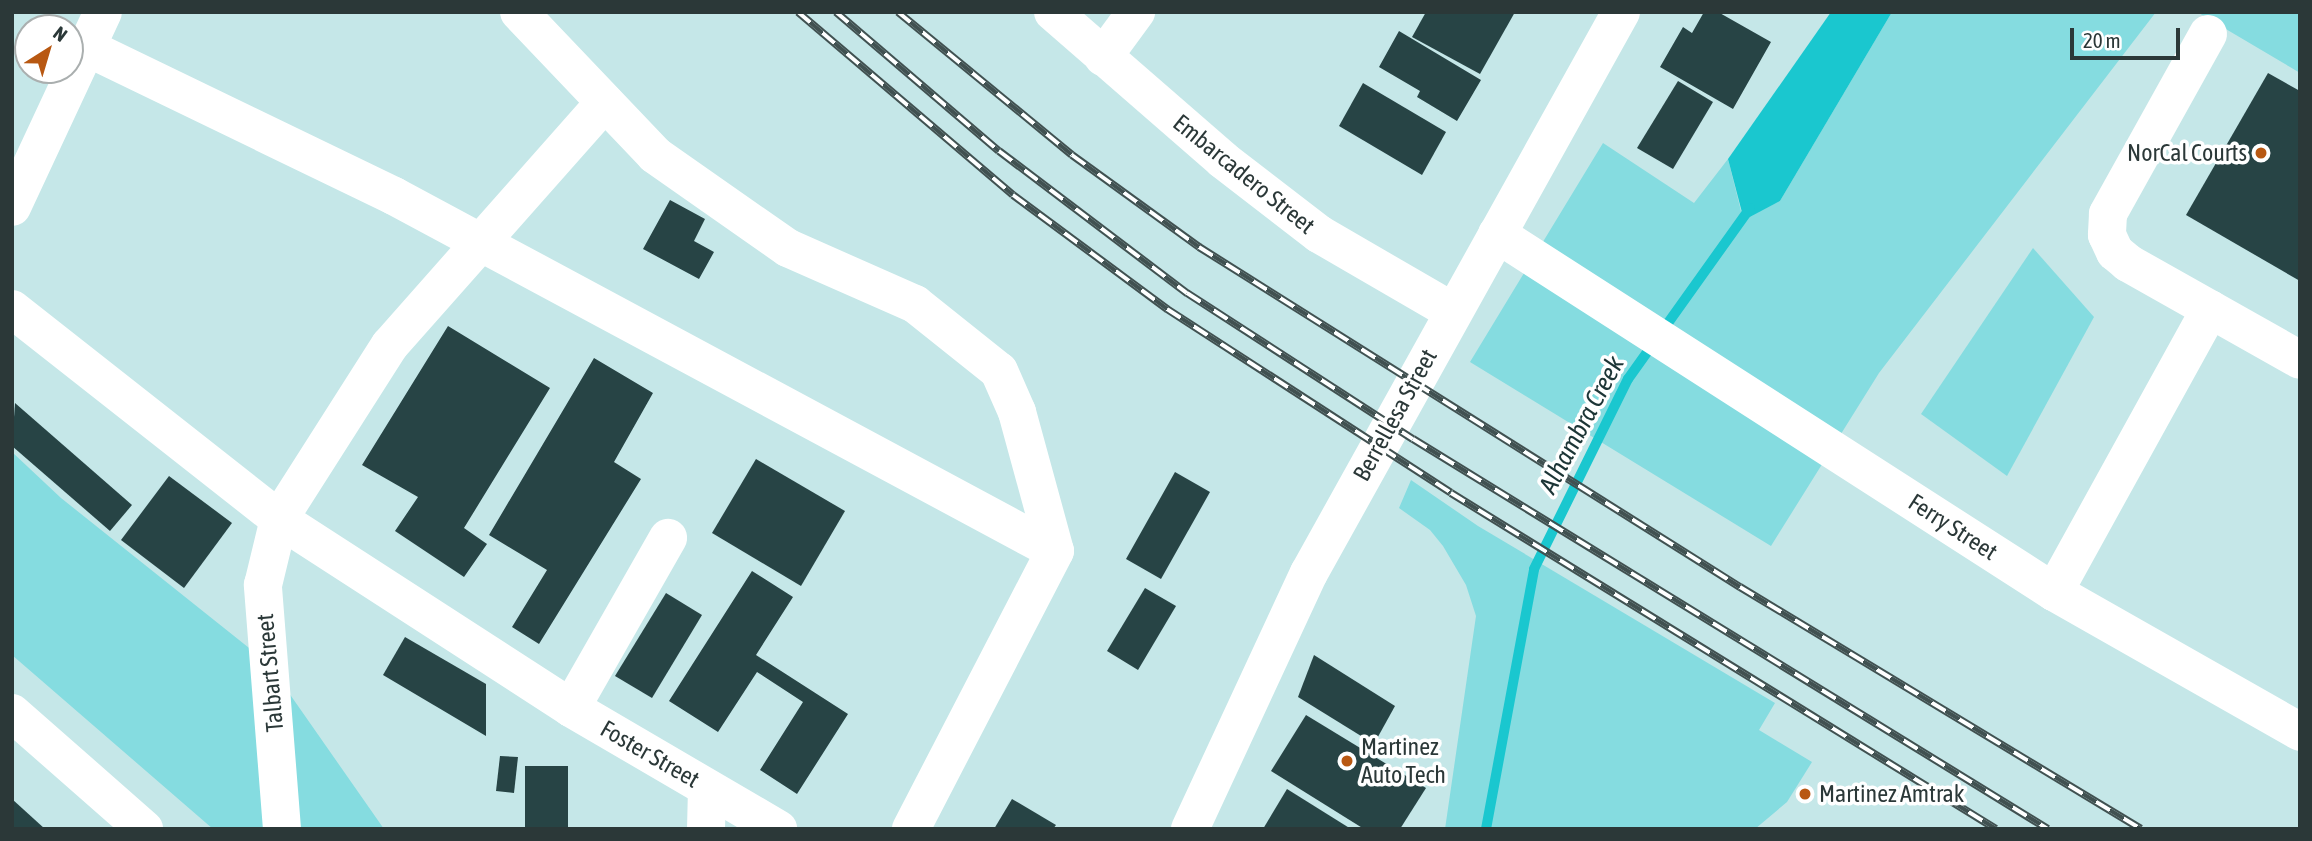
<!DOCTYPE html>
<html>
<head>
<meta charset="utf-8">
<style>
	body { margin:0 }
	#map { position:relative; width:2312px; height:841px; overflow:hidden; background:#c5e7e8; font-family:"Asap Condensed",sans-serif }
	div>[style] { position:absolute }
	.green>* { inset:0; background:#85dce0 }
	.water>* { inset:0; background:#1ac7cf }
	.stream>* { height:10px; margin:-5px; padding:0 5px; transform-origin:5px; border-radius:5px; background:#1ac7cf }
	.building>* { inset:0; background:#274445 }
	.minor>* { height:38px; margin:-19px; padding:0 19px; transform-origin:19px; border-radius:19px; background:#fff }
	.rail>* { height:8px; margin-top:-4px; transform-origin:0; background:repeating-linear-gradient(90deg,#fff 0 16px,#415151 0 32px); box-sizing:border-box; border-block:2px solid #415151 }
	.dots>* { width:19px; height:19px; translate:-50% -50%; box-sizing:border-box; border:4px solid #fff; border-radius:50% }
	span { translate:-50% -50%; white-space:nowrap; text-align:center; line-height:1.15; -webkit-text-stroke:7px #fff; paint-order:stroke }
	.poi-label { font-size:24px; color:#2b3838 }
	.right { translate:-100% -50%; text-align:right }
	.left { translate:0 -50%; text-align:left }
	.street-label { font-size:24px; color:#2b3838 }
	.water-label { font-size:26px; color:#1c3536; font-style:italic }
	.frame { position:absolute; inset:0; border:14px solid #2b3838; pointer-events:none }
	.north { position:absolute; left:14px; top:14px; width:70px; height:70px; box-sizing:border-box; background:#fff; border:2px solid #aaafaf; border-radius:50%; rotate:37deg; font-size:19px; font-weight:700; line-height:28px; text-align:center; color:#2b3838 }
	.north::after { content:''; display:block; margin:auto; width:24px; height:32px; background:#b85812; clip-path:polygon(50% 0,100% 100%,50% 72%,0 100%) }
	.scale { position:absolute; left:2070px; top:28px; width:110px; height:32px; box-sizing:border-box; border:4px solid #2b3838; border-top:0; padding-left:9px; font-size:21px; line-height:24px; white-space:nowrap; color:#2b3838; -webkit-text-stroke:5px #fff; paint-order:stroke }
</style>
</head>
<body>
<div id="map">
	<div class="green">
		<div style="clip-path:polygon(1892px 12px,2156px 12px,1879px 373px,1771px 546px,1470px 362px,1603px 143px,1694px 203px,1728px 159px,1743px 219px,1780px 201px)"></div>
		<div style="clip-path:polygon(2197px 12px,2300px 12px,2300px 73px,2290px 67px)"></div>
		<div style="clip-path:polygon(2033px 248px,2094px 317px,2007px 476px,1921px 414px)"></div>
		<div style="clip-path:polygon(12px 452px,61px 498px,268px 663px,384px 829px,213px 829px,12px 655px)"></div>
		<div style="clip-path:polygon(1411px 480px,1478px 526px,1775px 703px,1759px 730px,1812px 762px,1787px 802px,1755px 829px,1445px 829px,1476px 616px,1466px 585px,1443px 546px,1430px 530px,1399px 508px)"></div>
	</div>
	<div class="water">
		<div style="clip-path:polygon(1831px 12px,1892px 12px,1780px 201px,1744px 220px,1728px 159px)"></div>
	</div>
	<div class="stream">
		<div style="left:1486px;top:829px;width:264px;rotate:-79.5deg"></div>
		<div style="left:1534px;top:569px;width:212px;rotate:-63.7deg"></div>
		<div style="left:1628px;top:379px;width:210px;rotate:-54.5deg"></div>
	</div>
	<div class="building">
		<div style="clip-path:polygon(1426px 12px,1515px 12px,1480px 74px,1412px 37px)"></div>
		<div style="clip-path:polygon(1704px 12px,1718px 12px,1771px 42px,1733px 109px,1660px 67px,1683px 27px,1692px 33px)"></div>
		<div style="clip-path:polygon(1399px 31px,1481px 80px,1457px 121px,1417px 97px,1420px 91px,1379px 67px)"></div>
		<div style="clip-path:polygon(2268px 73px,2300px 91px,2300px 281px,2186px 215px)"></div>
		<div style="clip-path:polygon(1678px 81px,1713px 102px,1673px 169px,1637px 148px)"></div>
		<div style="clip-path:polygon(1363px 83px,1446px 132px,1422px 175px,1339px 126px)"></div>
		<div style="clip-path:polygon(670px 200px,705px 219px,694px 241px,714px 252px,699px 279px,643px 249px)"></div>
		<div style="clip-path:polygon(448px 326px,550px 388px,464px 528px,487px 544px,464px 577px,395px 531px,418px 497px,362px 465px)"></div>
		<div style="clip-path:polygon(594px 358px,653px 393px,614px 462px,641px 479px,539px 644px,512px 627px,547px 570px,489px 535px)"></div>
		<div style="clip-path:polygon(15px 403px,132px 505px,110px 531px,12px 446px)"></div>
		<div style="clip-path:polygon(756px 459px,845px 511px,801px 586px,712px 533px)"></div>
		<div style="clip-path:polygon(1175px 472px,1210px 492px,1161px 579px,1126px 559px)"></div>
		<div style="clip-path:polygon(169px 476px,232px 523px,184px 588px,121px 540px)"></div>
		<div style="clip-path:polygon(752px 571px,793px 597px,756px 655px,848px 714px,797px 794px,760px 770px,803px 702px,757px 672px,718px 732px,669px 701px)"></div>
		<div style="clip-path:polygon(1145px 588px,1176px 606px,1138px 670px,1107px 651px)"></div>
		<div style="clip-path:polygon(666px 593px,702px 615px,652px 698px,615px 676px)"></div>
		<div style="clip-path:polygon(405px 637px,486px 684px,486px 736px,383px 675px)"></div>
		<div style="clip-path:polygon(1314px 655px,1395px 706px,1374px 744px,1298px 697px)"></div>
		<div style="clip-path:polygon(1306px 715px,1426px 788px,1400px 829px,1364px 829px,1271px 771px)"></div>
		<div style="clip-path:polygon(500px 756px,518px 757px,514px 793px,496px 791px)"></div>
		<div style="clip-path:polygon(525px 766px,568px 766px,568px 829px,525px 829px)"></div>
		<div style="clip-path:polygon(1287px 789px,1351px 829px,1263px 829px)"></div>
		<div style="clip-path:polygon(12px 799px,45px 829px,12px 829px)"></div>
		<div style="clip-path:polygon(1012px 799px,1056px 825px,1053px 829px,994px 829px)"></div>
	</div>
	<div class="minor">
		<div style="left:519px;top:12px;width:197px;rotate:46.4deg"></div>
		<div style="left:655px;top:155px;width:162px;rotate:35deg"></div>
		<div style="left:788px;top:248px;width:139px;rotate:23.8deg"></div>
		<div style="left:915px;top:304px;width:107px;rotate:38.6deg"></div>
		<div style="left:999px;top:371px;width:45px;rotate:66.3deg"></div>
		<div style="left:1017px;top:412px;width:144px;rotate:74.7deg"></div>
		<div style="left:1055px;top:551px;width:313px;rotate:117.4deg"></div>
		<div style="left:1053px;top:12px;width:225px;rotate:41deg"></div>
		<div style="left:1223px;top:160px;width:121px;rotate:37.6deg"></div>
		<div style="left:1319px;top:234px;width:154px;rotate:30.1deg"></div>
		<div style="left:2208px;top:34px;width:206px;rotate:119.1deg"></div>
		<div style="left:2108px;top:214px;width:21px;rotate:93deg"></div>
		<div style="left:2107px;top:235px;width:19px;rotate:65deg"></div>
		<div style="left:2115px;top:252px;width:17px;rotate:40deg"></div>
		<div style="left:2128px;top:263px;width:197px;rotate:29.4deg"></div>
		<div style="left:90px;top:49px;width:338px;rotate:25.8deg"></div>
		<div style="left:394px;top:196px;width:750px;rotate:28.24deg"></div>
		<div style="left:1103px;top:57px;width:56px;rotate:-53.7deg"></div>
		<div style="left:12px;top:207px;width:215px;rotate:-65deg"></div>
		<div style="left:1497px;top:234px;width:662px;rotate:32.73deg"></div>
		<div style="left:2054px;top:592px;width:283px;rotate:29.6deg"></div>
		<div style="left:12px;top:309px;width:340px;rotate:38.2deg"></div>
		<div style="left:279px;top:519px;width:348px;rotate:32.9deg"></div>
		<div style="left:571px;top:708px;width:240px;rotate:30.3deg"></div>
		<div style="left:2054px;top:592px;width:323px;rotate:-61.1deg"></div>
		<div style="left:571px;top:708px;width:196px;rotate:-60.3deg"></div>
		<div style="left:12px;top:713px;width:176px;rotate:41.3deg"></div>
		<div style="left:282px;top:829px;width:245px;rotate:-94.5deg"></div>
		<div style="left:263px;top:585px;width:68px;rotate:-76.4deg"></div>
		<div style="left:279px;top:519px;width:206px;rotate:-57.5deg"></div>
		<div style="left:390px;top:345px;width:324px;rotate:-48.5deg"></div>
		<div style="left:706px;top:829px;width:41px;rotate:-88.6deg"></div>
		<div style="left:1190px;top:829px;width:282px;rotate:-65.1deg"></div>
		<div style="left:1309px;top:573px;width:642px;rotate:-60.92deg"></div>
	</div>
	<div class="rail">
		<div style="left:798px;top:12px;width:282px;rotate:40.4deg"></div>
		<div style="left:1013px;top:195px;width:192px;rotate:36.5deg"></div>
		<div style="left:1167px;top:309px;width:338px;rotate:32.9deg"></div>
		<div style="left:1451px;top:493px;width:640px;rotate:31.65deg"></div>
		<div style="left:836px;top:12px;width:214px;rotate:40.5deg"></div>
		<div style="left:999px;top:151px;width:236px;rotate:37.1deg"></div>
		<div style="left:1187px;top:293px;width:269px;rotate:32.9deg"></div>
		<div style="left:1413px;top:439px;width:745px;rotate:31.56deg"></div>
		<div style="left:898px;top:12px;width:225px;rotate:39.4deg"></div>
		<div style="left:1072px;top:155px;width:157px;rotate:35.9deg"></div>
		<div style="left:1199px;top:247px;width:639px;rotate:32.15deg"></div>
		<div style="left:1740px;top:587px;width:468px;rotate:31.1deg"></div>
	</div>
	<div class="dots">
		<div style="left:2261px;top:153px;background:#b85812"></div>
		<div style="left:1347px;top:761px;background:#b85812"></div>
		<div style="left:1805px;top:794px;background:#b85812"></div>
	</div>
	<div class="poi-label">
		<span class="right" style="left:2247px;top:153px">NorCal Courts</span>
		<span class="left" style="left:1361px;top:761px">Martinez<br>Auto Tech</span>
		<span class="left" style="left:1819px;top:794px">Martinez Amtrak</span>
	</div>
	<div class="street-label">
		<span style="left:1244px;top:174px;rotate:39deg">Embarcadero Street</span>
		<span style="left:1395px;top:415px;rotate:-61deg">Berrellesa Street</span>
		<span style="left:1953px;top:527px;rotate:33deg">Ferry Street</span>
		<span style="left:270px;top:673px;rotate:-95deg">Talbart Street</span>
		<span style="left:650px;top:754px;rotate:30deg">Foster Street</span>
	</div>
	<div class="water-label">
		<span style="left:1582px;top:425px;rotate:-62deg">Alhambra Creek</span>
	</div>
	<div class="frame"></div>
	<div class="north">N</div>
	<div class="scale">20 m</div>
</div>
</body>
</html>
